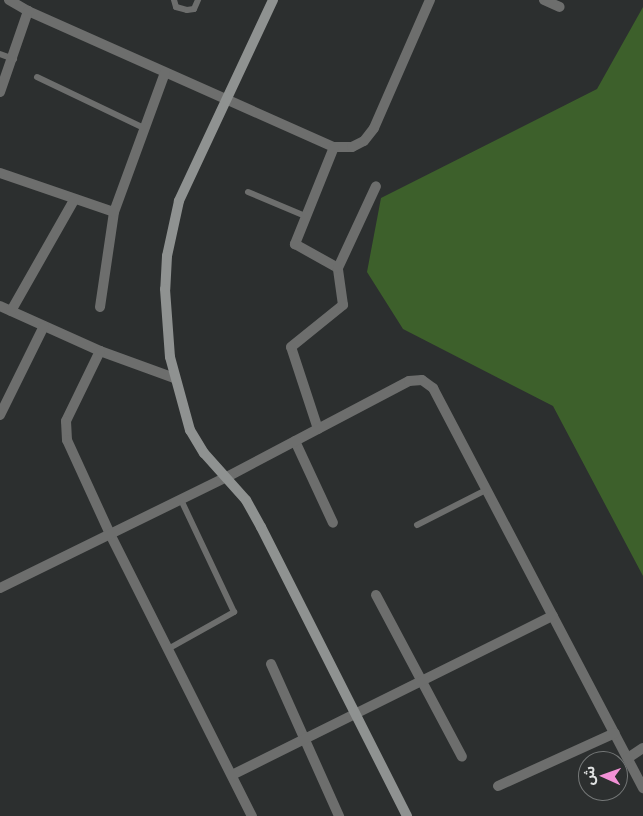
<!DOCTYPE html>
<html>
<head>
<meta charset="utf-8">
<style>
	body { margin:0 }
	#map { position:relative; width:643px; height:816px; overflow:hidden; background:#2c2f2f; font-family:Cabin,"Noto Sans Arabic",sans-serif }
	div>[style] { position:absolute }
	.green>* { inset:0; background:#3d602b }
	.service>* { height:6px; margin:-3px; padding:0 3px; transform-origin:3px; border-radius:3px; background:#6d6e6d }
	.minor>* { height:10px; margin:-5px; padding:0 5px; transform-origin:5px; border-radius:5px; background:#6d6e6d }
	.secondary>* { height:10px; margin:-5px; padding:0 5px; transform-origin:5px; border-radius:5px; background:#8f9291 }
	span { translate:-50% -50%; white-space:nowrap; text-align:center; line-height:1.15; -webkit-text-stroke:4px #2c2f2f; paint-order:stroke }
	.north { position:absolute; left:578px; top:751px; width:50px; height:50px; box-sizing:border-box; background:#2c2f2f; border:1px solid #747777; border-radius:50%; rotate:272deg; font-size:14px; font-weight:700; line-height:20px; text-align:center; color:#e0e2e2 }
	.north::after { content:''; display:block; margin:auto; width:18px; height:22px; background:#f291d6; clip-path:polygon(50% 0,100% 100%,50% 72%,0 100%) }
</style>
</head>
<body>
<div id="map">
	<div class="green">
		<div style="clip-path:polygon(643px 7px,643px 576px,553px 406px,403px 329px,367px 272px,381px 198px,597px 89px)"></div>
	</div>
	<div class="service">
		<div style="left:174px;top:0;width:7px;rotate:74deg"></div>
		<div style="left:176px;top:7px;width:11px;rotate:15deg"></div>
		<div style="left:187px;top:10px;width:7px;rotate:-8deg"></div>
		<div style="left:194px;top:9px;width:10px;rotate:-66deg"></div>
		<div style="left:0;top:54px;width:15px;rotate:20deg"></div>
		<div style="left:37px;top:77px;width:119px;rotate:25.5deg"></div>
		<div style="left:248px;top:192px;width:62px;rotate:22.8deg"></div>
		<div style="left:417px;top:525px;width:77px;rotate:-26.9deg"></div>
		<div style="left:168px;top:649px;width:76px;rotate:-29.3deg"></div>
		<div style="left:234px;top:612px;width:124px;rotate:-115.3deg"></div>
	</div>
	<div class="minor">
		<div style="left:9px;top:0;width:22px;rotate:30deg"></div>
		<div style="left:28px;top:11px;width:335px;rotate:24deg"></div>
		<div style="left:334px;top:147px;width:18px"></div>
		<div style="left:352px;top:147px;width:13px;rotate:-27deg"></div>
		<div style="left:364px;top:141px;width:16px;rotate:-52deg"></div>
		<div style="left:374px;top:128px;width:140px;rotate:-66.4deg"></div>
		<div style="left:544px;top:0;width:17px;rotate:24deg"></div>
		<div style="left:0;top:92px;width:86px;rotate:-70.9deg"></div>
		<div style="left:334px;top:147px;width:105px;rotate:111.9deg"></div>
		<div style="left:295px;top:244px;width:49px;rotate:29.2deg"></div>
		<div style="left:0;top:173px;width:120px;rotate:18.9deg"></div>
		<div style="left:0;top:306px;width:110px;rotate:24.2deg"></div>
		<div style="left:100px;top:351px;width:79px;rotate:20deg"></div>
		<div style="left:100px;top:307px;width:96px;rotate:-81.6deg"></div>
		<div style="left:114px;top:212px;width:148px;rotate:-69.9deg"></div>
		<div style="left:11px;top:311px;width:128px;rotate:-60.4deg"></div>
		<div style="left:100px;top:351px;width:78px;rotate:115.9deg"></div>
		<div style="left:66px;top:421px;width:19px;rotate:87deg"></div>
		<div style="left:67px;top:440px;width:103px;rotate:65.4deg"></div>
		<div style="left:110px;top:534px;width:316px;rotate:63.3deg"></div>
		<div style="left:0;top:415px;width:99px;rotate:-63.7deg"></div>
		<div style="left:318px;top:429px;width:86px;rotate:-108.2deg"></div>
		<div style="left:291px;top:347px;width:67px;rotate:-38.9deg"></div>
		<div style="left:343px;top:305px;width:37px;rotate:-98deg"></div>
		<div style="left:338px;top:268px;width:90px;rotate:-65.1deg"></div>
		<div style="left:295px;top:441px;width:90px;rotate:65.1deg"></div>
		<div style="left:0;top:588px;width:250px;rotate:-26.1deg"></div>
		<div style="left:225px;top:478px;width:208px;rotate:-27.8deg"></div>
		<div style="left:409px;top:381px;width:13px;rotate:-4deg"></div>
		<div style="left:422px;top:380px;width:14px;rotate:36deg"></div>
		<div style="left:433px;top:388px;width:452px;rotate:62.3deg"></div>
		<div style="left:376px;top:595px;width:183px;rotate:62deg"></div>
		<div style="left:271px;top:664px;width:167px;rotate:65.9deg"></div>
		<div style="left:628px;top:758px;width:18px;rotate:-34deg"></div>
		<div style="left:232px;top:775px;width:358px;rotate:-26.4deg"></div>
		<div style="left:498px;top:786px;width:128px;rotate:-24.4deg"></div>
	</div>
	<div class="secondary">
		<div style="left:273px;top:0;width:222px;rotate:115.1deg"></div>
		<div style="left:179px;top:201px;width:56px;rotate:102.3deg"></div>
		<div style="left:167px;top:256px;width:33px;rotate:93deg"></div>
		<div style="left:165px;top:289px;width:68px;rotate:85.8deg"></div>
		<div style="left:170px;top:357px;width:76px;rotate:74.7deg"></div>
		<div style="left:190px;top:430px;width:27px;rotate:59deg"></div>
		<div style="left:204px;top:453px;width:63px;rotate:48.2deg"></div>
		<div style="left:246px;top:500px;width:31px;rotate:61deg"></div>
		<div style="left:261px;top:527px;width:324px;rotate:63.2deg"></div>
	</div>
	<div class="north">ش</div>
</div>
</body>
</html>
